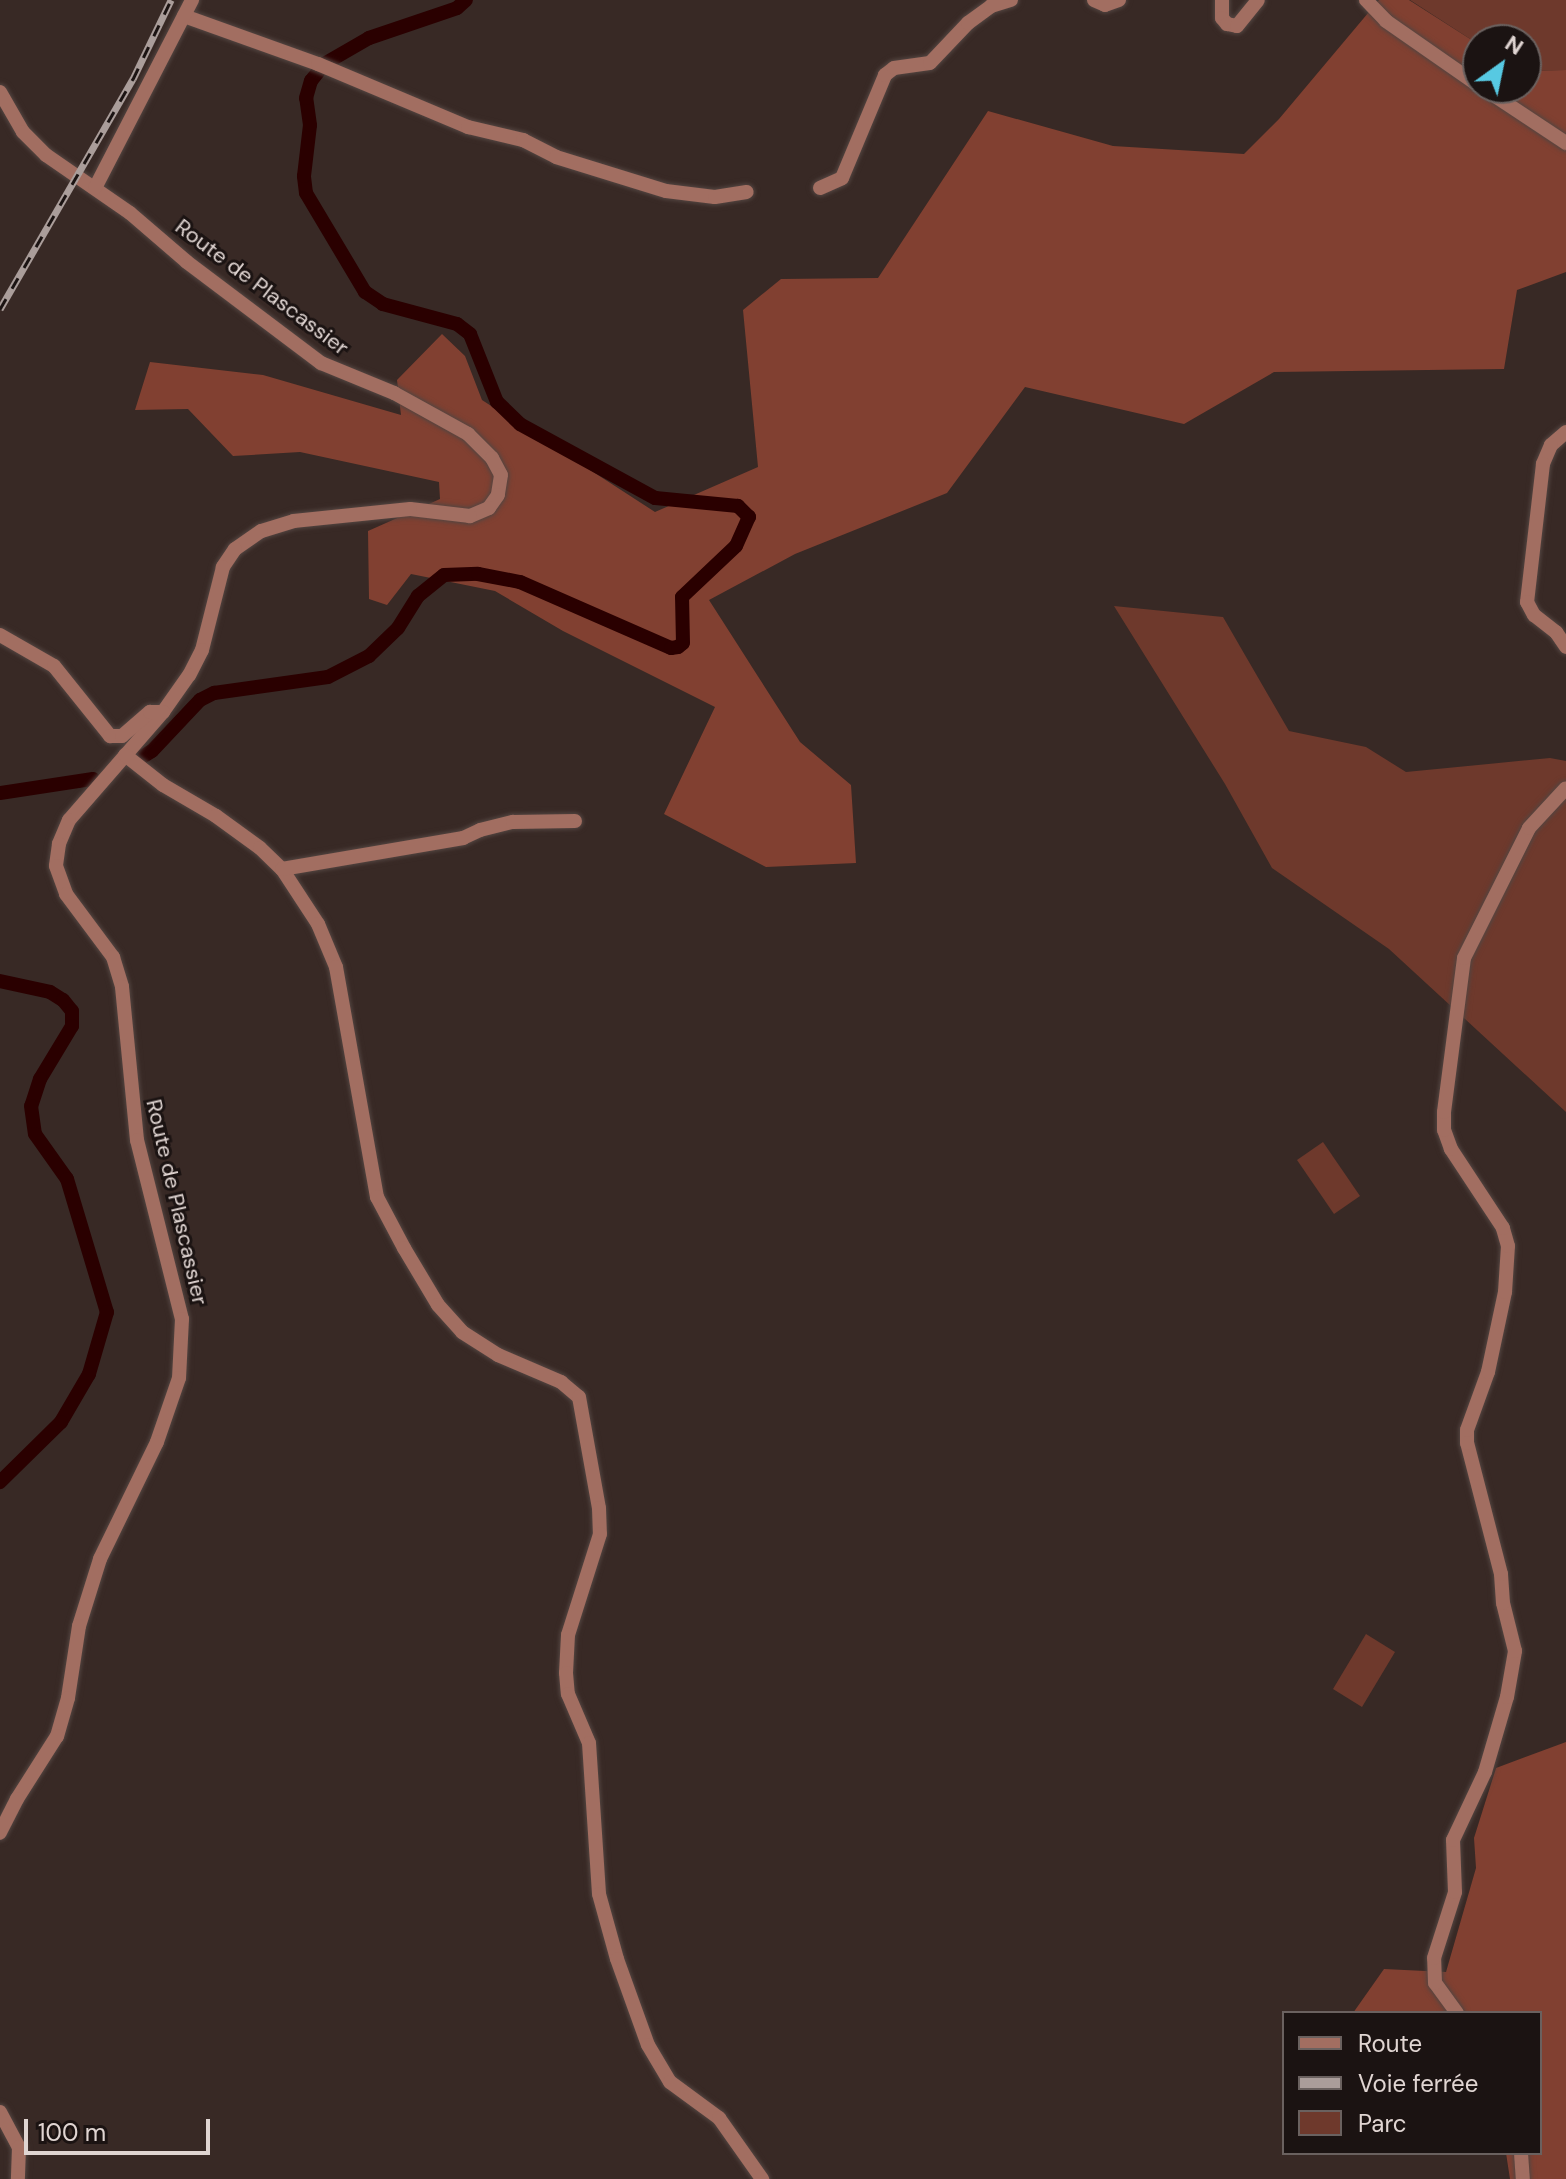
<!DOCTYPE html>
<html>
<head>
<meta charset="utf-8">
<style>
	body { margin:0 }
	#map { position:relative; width:1566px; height:2179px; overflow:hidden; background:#382925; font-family:"DM Sans",sans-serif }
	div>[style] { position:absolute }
	.green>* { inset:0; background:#6e392c }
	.forest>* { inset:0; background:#814031 }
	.canal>* { height:14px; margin:-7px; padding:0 7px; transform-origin:7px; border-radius:7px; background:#2a0000 }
	.roads { filter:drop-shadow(0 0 2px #534541) drop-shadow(0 0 2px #534541) }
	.minor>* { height:14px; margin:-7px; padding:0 7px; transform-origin:7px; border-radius:7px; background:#a26e61 }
	.rail>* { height:7px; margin-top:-3.5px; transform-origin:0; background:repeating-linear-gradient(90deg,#1b1312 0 12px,#aa9d9a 0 24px); box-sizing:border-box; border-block:2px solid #aa9d9a }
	span { translate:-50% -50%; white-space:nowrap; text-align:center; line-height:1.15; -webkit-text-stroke:6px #1b1312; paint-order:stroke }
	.street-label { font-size:22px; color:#e0d5d2 }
	.legend { position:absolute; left:1282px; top:2011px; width:260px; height:144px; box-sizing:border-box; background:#1b1312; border:2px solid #6a615f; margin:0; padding:10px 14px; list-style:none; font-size:24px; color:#e0d5d2 }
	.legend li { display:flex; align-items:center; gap:16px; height:40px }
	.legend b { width:40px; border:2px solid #6a615f }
	.north { position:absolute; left:1462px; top:24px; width:80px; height:80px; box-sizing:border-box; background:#1b1312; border:2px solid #6a615f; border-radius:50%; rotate:33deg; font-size:22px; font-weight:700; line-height:32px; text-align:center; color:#e0d5d2 }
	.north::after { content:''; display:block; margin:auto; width:28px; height:36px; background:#57c9e2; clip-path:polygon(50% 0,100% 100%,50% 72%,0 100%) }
	.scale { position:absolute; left:24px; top:2119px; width:186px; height:36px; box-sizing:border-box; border:4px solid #e0d5d2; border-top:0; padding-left:10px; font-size:24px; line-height:28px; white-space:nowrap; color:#e0d5d2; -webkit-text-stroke:6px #1b1312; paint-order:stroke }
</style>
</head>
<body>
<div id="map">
	<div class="green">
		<div style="clip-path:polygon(1410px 0,1566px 0,1566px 70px,1526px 71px,1526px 40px,1478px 40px,1478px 44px)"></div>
		<div style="clip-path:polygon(1114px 606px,1223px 617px,1289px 731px,1366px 747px,1406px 772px,1550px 758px,1566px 761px,1566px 1112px,1389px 949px,1272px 868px,1225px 784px)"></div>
		<div style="clip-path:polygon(1323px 1142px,1360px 1196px,1334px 1214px,1297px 1160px)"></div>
		<div style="clip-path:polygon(1366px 1634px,1395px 1652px,1362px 1707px,1333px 1689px)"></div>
	</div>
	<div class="forest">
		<div style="clip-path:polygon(1379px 0,1409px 0,1478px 44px,1478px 88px,1526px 88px,1526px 71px,1566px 70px,1566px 272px,1517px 290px,1504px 369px,1274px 372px,1184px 424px,1025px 387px,947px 493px,795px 554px,709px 600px,800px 742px,851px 785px,856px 863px,766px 867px,664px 814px,715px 707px,563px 631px,495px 591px,411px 574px,387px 605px,369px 599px,368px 531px,440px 499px,439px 482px,300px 452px,233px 456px,188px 409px,135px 410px,150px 362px,263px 375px,401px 415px,397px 380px,442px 334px,465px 356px,482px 400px,655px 512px,758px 467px,743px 310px,781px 279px,878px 278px,988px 111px,1113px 146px,1244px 154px,1279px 119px)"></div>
		<div style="clip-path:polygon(1566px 1742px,1566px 2179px,1510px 2179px,1506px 2153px,1540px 2153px,1540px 2013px,1353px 2013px,1384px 1969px,1446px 1972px,1476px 1868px,1474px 1838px,1496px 1768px)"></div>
	</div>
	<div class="canal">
		<div style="left:324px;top:64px;width:52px;rotate:-30deg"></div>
		<div style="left:369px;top:38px;width:93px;rotate:-18.8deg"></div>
		<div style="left:457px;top:8px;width:12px;rotate:-42deg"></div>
		<div style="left:139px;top:759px;width:15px;rotate:-32deg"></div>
		<div style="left:152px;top:751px;width:70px;rotate:-46.7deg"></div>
		<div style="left:200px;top:700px;width:16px;rotate:-27deg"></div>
		<div style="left:214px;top:693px;width:115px;rotate:-8deg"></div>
		<div style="left:328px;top:677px;width:46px;rotate:-27.1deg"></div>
		<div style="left:369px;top:656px;width:40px;rotate:-44deg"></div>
		<div style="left:398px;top:628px;width:38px;rotate:-58deg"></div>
		<div style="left:418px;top:596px;width:33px;rotate:-39deg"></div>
		<div style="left:444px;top:575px;width:34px;rotate:-2deg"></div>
		<div style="left:478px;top:574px;width:43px;rotate:10.8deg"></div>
		<div style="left:520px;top:582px;width:165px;rotate:23.6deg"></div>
		<div style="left:671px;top:648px;width:7px;rotate:-8deg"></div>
		<div style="left:678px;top:647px;width:6px;rotate:-39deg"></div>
		<div style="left:683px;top:643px;width:46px;rotate:-91.2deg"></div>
		<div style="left:682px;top:597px;width:74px;rotate:-43.4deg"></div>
		<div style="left:736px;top:546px;width:32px;rotate:-66deg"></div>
		<div style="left:749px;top:517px;width:16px;rotate:-135deg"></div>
		<div style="left:738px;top:506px;width:83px;rotate:-174.5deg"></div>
		<div style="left:655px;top:498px;width:154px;rotate:-151.3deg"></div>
		<div style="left:520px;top:424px;width:32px;rotate:-136deg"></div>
		<div style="left:497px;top:402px;width:73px;rotate:-111.7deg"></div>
		<div style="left:470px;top:334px;width:16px;rotate:-142deg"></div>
		<div style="left:457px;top:324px;width:77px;rotate:-164.9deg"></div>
		<div style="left:383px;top:304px;width:22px;rotate:-146deg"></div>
		<div style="left:365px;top:292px;width:115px;rotate:-120.8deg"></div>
		<div style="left:306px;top:193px;width:17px;rotate:-97deg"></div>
		<div style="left:304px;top:176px;width:51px;rotate:-83.3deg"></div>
		<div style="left:310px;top:125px;width:27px;rotate:-98deg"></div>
		<div style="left:306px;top:98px;width:18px;rotate:-74deg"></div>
		<div style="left:311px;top:81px;width:16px;rotate:-52deg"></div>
		<div style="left:0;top:793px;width:94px;rotate:-8.6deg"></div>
		<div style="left:0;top:981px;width:51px;rotate:12.4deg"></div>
		<div style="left:50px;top:992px;width:15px;rotate:32deg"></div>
		<div style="left:63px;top:1000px;width:14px;rotate:51deg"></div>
		<div style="left:72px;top:1011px;width:15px;rotate:90deg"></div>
		<div style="left:72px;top:1026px;width:62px;rotate:121.1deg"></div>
		<div style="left:40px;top:1079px;width:28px;rotate:108deg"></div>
		<div style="left:31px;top:1106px;width:28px;rotate:82deg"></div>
		<div style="left:35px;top:1134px;width:55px;rotate:54.6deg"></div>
		<div style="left:67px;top:1179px;width:139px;rotate:73.3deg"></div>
		<div style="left:107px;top:1312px;width:65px;rotate:106.2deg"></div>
		<div style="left:89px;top:1374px;width:56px;rotate:120.3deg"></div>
		<div style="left:61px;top:1422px;width:86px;rotate:135.5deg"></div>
	</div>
	<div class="roads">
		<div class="minor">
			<div style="left:1094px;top:0;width:12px;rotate:24deg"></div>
			<div style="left:1105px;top:5px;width:15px;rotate:-20deg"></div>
			<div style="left:1222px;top:0;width:18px;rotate:90deg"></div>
			<div style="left:1222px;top:18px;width:8px;rotate:50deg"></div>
			<div style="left:1227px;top:24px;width:10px;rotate:11deg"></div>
			<div style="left:1237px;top:26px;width:33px;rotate:-51deg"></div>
			<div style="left:1366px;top:0;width:29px;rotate:46deg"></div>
			<div style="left:1386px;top:21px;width:112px;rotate:34.8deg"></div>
			<div style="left:184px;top:16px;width:142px;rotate:19.7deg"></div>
			<div style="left:318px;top:64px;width:163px;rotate:22.8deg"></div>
			<div style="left:468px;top:127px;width:57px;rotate:13.3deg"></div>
			<div style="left:523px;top:140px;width:37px;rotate:27deg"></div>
			<div style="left:556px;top:157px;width:115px;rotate:17.2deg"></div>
			<div style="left:666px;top:191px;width:49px;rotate:7deg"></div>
			<div style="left:715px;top:197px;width:32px;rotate:-9deg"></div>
			<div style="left:1483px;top:88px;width:100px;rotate:33.5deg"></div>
			<div style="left:0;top:92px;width:46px;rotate:60.1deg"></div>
			<div style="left:23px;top:132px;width:33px;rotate:45deg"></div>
			<div style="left:46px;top:155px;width:102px;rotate:34.6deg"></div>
			<div style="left:130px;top:213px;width:75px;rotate:40.7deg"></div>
			<div style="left:187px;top:262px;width:168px;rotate:37deg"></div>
			<div style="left:321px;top:363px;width:79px;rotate:22.3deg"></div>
			<div style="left:394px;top:393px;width:85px;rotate:29deg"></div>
			<div style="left:468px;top:434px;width:34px;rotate:45deg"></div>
			<div style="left:492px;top:458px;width:19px;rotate:62deg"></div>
			<div style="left:501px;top:475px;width:20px;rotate:99deg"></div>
			<div style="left:498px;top:495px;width:16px;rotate:125deg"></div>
			<div style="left:489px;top:508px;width:21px;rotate:157deg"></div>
			<div style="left:470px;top:516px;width:60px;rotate:-173.3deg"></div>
			<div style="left:410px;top:509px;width:117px;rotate:174.1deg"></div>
			<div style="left:294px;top:521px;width:34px;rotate:163deg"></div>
			<div style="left:261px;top:531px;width:32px;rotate:145deg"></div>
			<div style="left:235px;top:549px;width:22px;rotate:124deg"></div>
			<div style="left:223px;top:567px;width:86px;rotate:104.2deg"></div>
			<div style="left:202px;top:650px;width:28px;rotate:117deg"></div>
			<div style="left:189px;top:675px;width:45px;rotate:125.1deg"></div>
			<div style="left:163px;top:712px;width:143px;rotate:131deg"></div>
			<div style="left:69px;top:820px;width:26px;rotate:113deg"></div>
			<div style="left:59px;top:844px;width:22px;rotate:98deg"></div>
			<div style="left:56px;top:866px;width:30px;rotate:70deg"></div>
			<div style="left:66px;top:894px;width:79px;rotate:53.3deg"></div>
			<div style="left:113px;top:957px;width:31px;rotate:73deg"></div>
			<div style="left:122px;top:987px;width:154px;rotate:84.4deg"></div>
			<div style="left:137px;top:1140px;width:185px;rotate:75.9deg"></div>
			<div style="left:182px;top:1319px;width:59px;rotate:92.9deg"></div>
			<div style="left:179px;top:1378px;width:68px;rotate:109deg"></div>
			<div style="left:157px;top:1442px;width:130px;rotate:116deg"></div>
			<div style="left:100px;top:1559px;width:70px;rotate:107.4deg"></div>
			<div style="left:79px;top:1626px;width:73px;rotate:98.7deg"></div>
			<div style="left:68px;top:1698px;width:40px;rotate:106deg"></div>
			<div style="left:57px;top:1736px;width:75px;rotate:122.4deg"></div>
			<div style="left:17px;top:1799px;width:38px;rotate:117deg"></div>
			<div style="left:95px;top:188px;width:212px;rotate:-62.7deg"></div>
			<div style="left:820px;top:188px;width:24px;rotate:-24deg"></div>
			<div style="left:842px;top:178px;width:112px;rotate:-67.3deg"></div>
			<div style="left:885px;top:75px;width:11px;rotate:-38deg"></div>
			<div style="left:894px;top:68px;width:36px;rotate:-8deg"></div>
			<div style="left:930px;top:63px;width:55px;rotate:-46.5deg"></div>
			<div style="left:968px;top:23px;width:29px;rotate:-36deg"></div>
			<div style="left:991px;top:6px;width:21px;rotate:-17deg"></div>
			<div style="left:1566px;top:432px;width:20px;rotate:139deg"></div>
			<div style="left:1551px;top:445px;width:21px;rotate:113deg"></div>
			<div style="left:1543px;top:464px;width:139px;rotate:96.6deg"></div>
			<div style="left:1527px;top:602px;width:15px;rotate:62deg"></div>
			<div style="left:1534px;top:615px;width:28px;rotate:38deg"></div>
			<div style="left:1556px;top:632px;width:18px;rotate:56deg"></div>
			<div style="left:0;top:635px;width:62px;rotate:29.9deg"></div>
			<div style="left:54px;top:666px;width:90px;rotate:51.3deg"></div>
			<div style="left:110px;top:736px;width:12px"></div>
			<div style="left:122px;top:736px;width:37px;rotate:-41deg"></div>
			<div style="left:150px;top:712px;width:13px"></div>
			<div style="left:125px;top:755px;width:48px;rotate:38.3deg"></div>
			<div style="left:163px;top:785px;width:61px;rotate:30.3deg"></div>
			<div style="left:216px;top:816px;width:54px;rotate:36deg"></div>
			<div style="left:260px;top:848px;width:30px;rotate:44deg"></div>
			<div style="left:282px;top:869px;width:66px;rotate:56.8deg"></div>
			<div style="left:318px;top:924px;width:47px;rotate:67.3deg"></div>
			<div style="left:336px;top:967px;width:234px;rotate:79.9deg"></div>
			<div style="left:377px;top:1197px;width:58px;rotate:62.1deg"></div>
			<div style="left:404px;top:1248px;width:66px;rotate:59.2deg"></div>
			<div style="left:438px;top:1305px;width:36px;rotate:48deg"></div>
			<div style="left:462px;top:1332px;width:43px;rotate:32.6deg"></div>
			<div style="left:498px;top:1355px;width:69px;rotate:23.2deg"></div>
			<div style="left:561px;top:1382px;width:23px;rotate:40deg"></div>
			<div style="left:579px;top:1397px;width:113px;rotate:79.8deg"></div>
			<div style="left:599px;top:1508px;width:26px;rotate:88deg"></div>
			<div style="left:600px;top:1534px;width:106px;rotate:107.6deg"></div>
			<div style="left:568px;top:1635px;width:38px;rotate:93deg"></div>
			<div style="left:566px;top:1673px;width:21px;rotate:85deg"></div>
			<div style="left:568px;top:1694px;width:53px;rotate:66.8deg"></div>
			<div style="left:589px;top:1743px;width:151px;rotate:86.2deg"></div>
			<div style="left:599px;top:1894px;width:67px;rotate:74.5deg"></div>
			<div style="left:617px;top:1959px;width:91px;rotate:70.2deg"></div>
			<div style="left:648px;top:2045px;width:43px;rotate:59.3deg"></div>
			<div style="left:670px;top:2082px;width:61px;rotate:36.3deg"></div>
			<div style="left:719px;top:2118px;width:75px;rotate:54.8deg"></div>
			<div style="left:282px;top:869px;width:184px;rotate:-9.7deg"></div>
			<div style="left:463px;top:838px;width:19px;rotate:-25deg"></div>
			<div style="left:480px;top:830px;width:34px;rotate:-14deg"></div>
			<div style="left:513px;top:822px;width:62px;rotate:-0.9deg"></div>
			<div style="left:1457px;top:2013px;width:37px;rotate:-126deg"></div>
			<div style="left:1435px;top:1983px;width:25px;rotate:-92deg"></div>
			<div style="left:1434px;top:1958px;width:69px;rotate:-72.3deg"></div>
			<div style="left:1455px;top:1892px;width:52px;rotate:-92.2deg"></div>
			<div style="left:1453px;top:1840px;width:75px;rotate:-64.8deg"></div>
			<div style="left:1485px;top:1772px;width:78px;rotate:-73.7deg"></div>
			<div style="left:1507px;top:1697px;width:47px;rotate:-80.1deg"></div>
			<div style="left:1515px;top:1651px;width:49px;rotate:-104deg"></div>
			<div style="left:1503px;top:1603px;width:29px;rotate:-94deg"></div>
			<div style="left:1501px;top:1574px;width:135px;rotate:-104.5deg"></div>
			<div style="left:1467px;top:1443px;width:13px;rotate:-90deg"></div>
			<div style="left:1467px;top:1430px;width:62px;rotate:-70.1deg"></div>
			<div style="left:1488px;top:1372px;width:82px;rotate:-78deg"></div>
			<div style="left:1505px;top:1292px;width:46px;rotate:-86.3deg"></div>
			<div style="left:1508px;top:1246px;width:19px;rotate:-106deg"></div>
			<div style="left:1503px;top:1228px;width:95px;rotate:-123.4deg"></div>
			<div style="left:1451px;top:1149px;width:20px;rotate:-110deg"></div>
			<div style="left:1444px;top:1130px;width:18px;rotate:-90deg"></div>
			<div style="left:1444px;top:1112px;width:155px;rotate:-82.6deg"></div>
			<div style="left:1464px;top:958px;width:145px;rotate:-63.4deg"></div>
			<div style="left:1529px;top:828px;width:54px;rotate:-47.2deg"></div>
			<div style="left:0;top:2112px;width:40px;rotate:62deg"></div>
			<div style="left:19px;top:2147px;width:32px;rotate:92deg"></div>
			<div style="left:1521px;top:2153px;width:26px;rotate:86deg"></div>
		</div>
	</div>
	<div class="rail">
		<div style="left:0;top:309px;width:266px;rotate:-60deg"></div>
		<div style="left:133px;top:79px;width:88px;rotate:-64.3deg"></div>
	</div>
	<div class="street-label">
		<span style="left:262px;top:287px;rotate:37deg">Route de Plascassier</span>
		<span style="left:177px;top:1202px;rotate:77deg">Route de Plascassier</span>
	</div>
	<ul class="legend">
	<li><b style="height:10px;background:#a26e61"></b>Route</li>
	<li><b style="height:10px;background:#aa9d9a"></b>Voie ferrée</li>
	<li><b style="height:22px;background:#6e392c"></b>Parc</li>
	</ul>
	<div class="north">N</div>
	<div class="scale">100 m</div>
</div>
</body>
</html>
